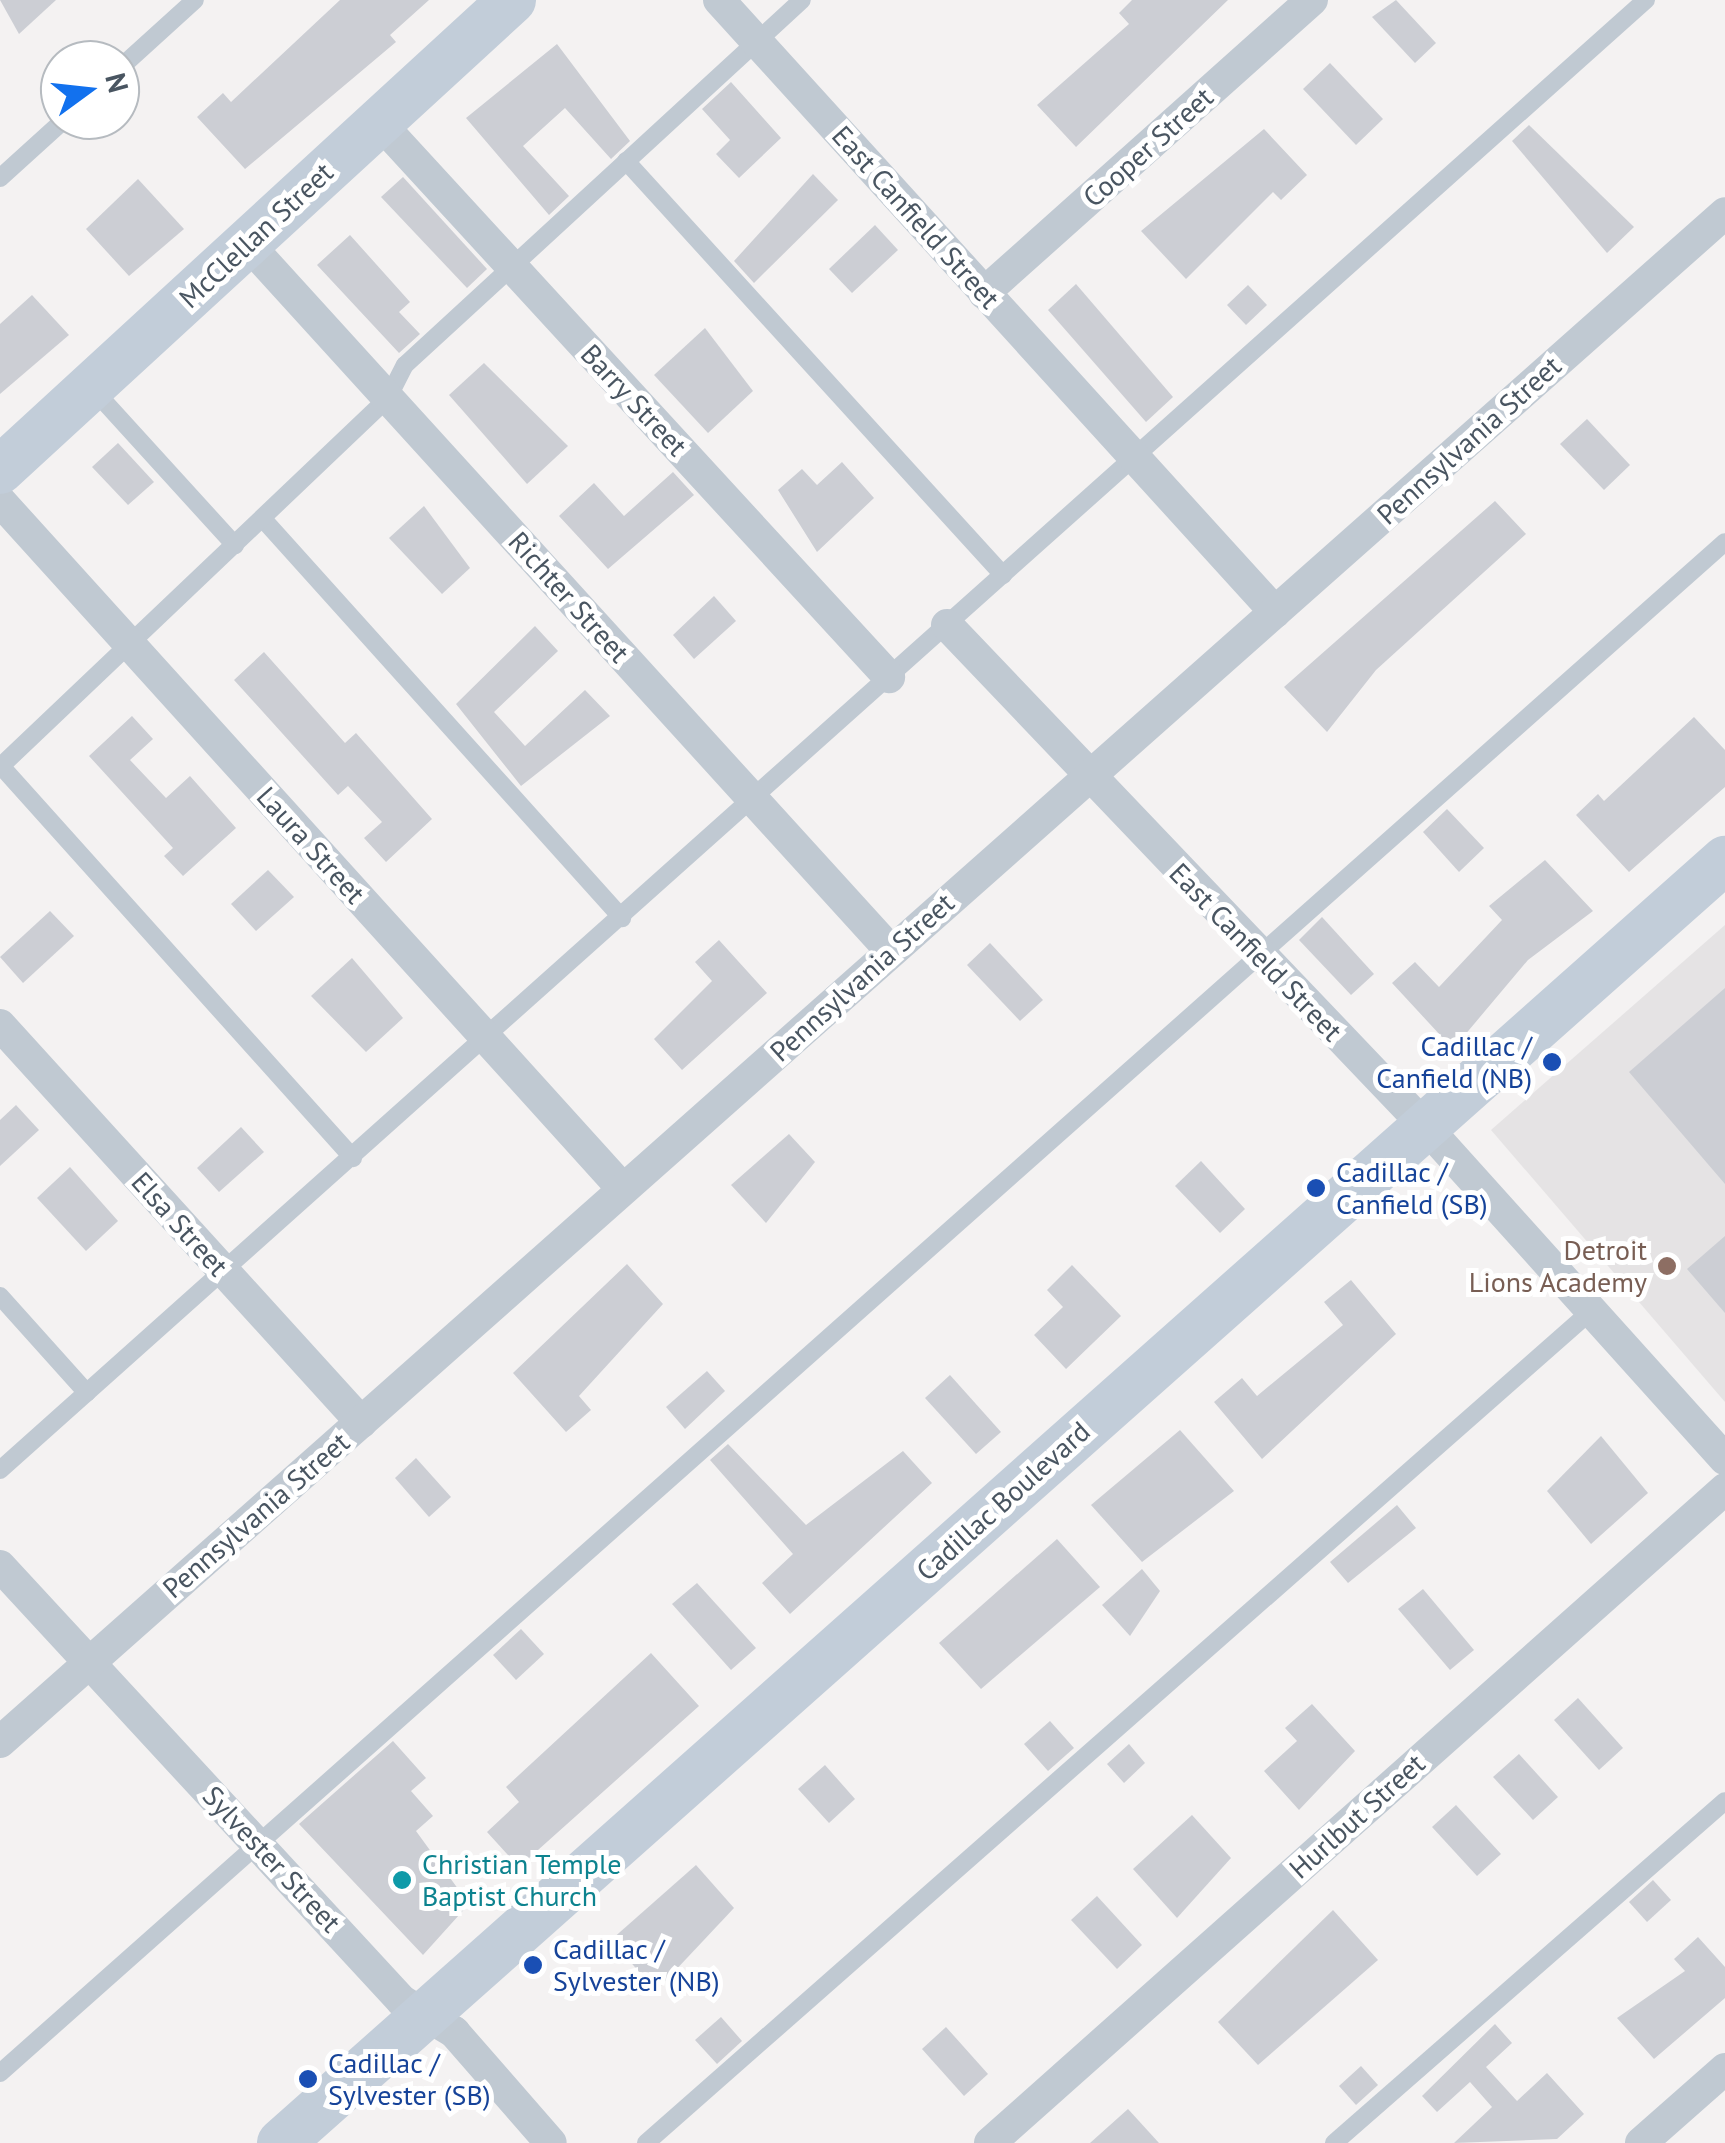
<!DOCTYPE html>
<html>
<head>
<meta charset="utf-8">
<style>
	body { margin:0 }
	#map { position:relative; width:1725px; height:2143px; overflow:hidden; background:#f4f2f2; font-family:"PT Sans",sans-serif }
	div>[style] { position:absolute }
	.education>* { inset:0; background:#e5e3e4 }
	.building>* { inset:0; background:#ccced4 }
	.lane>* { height:18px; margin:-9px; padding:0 9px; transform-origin:9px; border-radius:9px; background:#c0c9d2 }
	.street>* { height:32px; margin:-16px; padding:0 16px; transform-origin:16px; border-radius:16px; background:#c0c9d2 }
	.secondary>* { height:48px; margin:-24px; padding:0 24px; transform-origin:24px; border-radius:24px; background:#c2cdd9 }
	.dots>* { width:28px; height:28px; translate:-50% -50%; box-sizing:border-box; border:5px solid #fff; border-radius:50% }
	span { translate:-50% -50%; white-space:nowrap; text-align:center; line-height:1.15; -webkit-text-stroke:10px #fff; paint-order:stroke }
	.street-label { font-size:28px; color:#495561 }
	.transit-label { font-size:28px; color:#164399 }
	.right { translate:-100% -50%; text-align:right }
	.left { translate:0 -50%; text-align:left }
	.education-label { font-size:28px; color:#785e54 }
	.culture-label { font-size:28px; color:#0d838f }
	.north { position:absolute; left:40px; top:40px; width:100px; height:100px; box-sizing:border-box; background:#fff; border:2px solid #b6bbc0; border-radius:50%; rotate:75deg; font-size:28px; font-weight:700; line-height:40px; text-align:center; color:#495561 }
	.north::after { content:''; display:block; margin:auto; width:35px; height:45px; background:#1271ee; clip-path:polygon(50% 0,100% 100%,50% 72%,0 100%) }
</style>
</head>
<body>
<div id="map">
	<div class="education">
		<div style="clip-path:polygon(1725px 925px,1725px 1402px,1491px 1130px)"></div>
	</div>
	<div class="building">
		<div style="clip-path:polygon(0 0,56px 0,19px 34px)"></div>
		<div style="clip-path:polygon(340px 0,429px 0,390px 35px,396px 42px,245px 169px,197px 117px,223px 93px,231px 102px)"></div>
		<div style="clip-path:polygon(1132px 0,1228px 0,1076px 147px,1037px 105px,1129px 24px,1119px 13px)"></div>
		<div style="clip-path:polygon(1396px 0,1436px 43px,1415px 63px,1372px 17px)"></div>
		<div style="clip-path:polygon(557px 44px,630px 141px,611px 159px,565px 108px,523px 146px,569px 196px,549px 215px,466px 118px)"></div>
		<div style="clip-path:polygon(1330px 63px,1383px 119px,1356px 145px,1303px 89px)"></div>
		<div style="clip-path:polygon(731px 82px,781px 138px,739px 178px,716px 154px,730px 140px,702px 109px)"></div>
		<div style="clip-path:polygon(1529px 125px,1634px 227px,1607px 253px,1512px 141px)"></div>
		<div style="clip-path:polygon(1264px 129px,1307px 175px,1281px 200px,1273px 192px,1186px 279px,1141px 231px)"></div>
		<div style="clip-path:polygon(813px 174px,838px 200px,754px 283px,734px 261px)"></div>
		<div style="clip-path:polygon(403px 177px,487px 269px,467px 288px,381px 197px)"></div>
		<div style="clip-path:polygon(138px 179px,184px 229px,129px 276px,86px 229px)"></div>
		<div style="clip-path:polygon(875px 225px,898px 250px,852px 293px,829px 269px)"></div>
		<div style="clip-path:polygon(350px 235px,410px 302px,399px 312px,420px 334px,399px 353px,317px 265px)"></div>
		<div style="clip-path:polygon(1076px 284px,1173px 397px,1146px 422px,1048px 310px)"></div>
		<div style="clip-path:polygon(1248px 285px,1267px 305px,1246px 325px,1227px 305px)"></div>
		<div style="clip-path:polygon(32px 295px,69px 335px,0 394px,0 324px)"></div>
		<div style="clip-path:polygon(705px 328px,753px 391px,708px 433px,654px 375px)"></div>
		<div style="clip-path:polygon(484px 363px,568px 446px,527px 484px,449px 395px)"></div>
		<div style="clip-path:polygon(1587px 419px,1630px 465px,1604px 490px,1560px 444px)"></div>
		<div style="clip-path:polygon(118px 443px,154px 482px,128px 505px,92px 467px)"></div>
		<div style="clip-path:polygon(842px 462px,874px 498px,817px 552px,778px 490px,802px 469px,817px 485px)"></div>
		<div style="clip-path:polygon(673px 472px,694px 495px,608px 569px,559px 516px,594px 483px,624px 516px)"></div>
		<div style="clip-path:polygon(1495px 501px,1526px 534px,1376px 670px,1327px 732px,1284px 687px)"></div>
		<div style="clip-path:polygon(424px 506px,470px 568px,442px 594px,389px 538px)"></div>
		<div style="clip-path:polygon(714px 596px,736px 621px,694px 659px,673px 635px)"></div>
		<div style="clip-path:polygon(535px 626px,558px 651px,494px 712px,525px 746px,585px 690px,610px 716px,521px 786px,456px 704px)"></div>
		<div style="clip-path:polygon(264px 652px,345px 743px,356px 733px,432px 819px,386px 862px,364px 838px,382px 822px,348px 786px,338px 795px,234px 680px)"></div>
		<div style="clip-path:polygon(132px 716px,153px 739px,130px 760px,166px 798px,190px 776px,236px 828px,183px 876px,164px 856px,173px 848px,89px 756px)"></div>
		<div style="clip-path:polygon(1694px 717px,1725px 750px,1725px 787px,1629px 872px,1576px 815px,1598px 794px,1604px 801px)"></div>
		<div style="clip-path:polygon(1447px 809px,1484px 848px,1459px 872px,1423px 832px)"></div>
		<div style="clip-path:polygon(1545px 860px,1593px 911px,1528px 960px,1453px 1049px,1392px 983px,1415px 962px,1439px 987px,1502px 920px,1489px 906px)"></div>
		<div style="clip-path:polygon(268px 870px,294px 897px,256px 931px,231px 904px)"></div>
		<div style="clip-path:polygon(50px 911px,74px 936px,23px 983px,0 957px)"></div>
		<div style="clip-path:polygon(1322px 917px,1374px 974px,1351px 995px,1299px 940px)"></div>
		<div style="clip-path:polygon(719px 940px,767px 993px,682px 1070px,654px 1039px,712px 981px,695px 962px)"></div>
		<div style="clip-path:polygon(990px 943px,1043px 1000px,1020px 1021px,967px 965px)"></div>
		<div style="clip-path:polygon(352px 958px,403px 1018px,366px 1052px,311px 996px)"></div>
		<div style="clip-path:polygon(1725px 988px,1725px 1184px,1629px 1072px)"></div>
		<div style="clip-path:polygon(16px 1105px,39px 1130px,0 1166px,0 1120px)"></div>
		<div style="clip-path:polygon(241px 1127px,264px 1152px,219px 1192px,197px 1168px)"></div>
		<div style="clip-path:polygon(789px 1134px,815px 1162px,766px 1223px,731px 1185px)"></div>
		<div style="clip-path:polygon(1201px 1161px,1245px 1209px,1220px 1233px,1175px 1186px)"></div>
		<div style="clip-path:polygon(70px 1167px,118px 1221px,86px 1251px,37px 1198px)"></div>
		<div style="clip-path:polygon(1725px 1236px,1725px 1313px,1687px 1269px)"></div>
		<div style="clip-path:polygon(627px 1264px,663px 1304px,579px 1396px,591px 1410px,566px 1432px,513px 1373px)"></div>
		<div style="clip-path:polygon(1072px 1265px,1121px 1316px,1066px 1369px,1034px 1335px,1063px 1307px,1047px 1290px)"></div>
		<div style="clip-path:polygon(1351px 1280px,1396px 1334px,1262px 1459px,1214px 1402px,1242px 1378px,1257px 1396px,1343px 1325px,1324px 1302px)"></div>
		<div style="clip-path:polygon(707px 1371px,725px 1391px,685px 1429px,666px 1407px)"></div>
		<div style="clip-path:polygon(950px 1375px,1001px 1432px,976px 1454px,925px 1398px)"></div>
		<div style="clip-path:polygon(1180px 1430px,1234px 1491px,1142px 1562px,1091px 1505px)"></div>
		<div style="clip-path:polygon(1601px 1436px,1648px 1493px,1591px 1544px,1547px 1491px)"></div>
		<div style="clip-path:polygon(728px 1444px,806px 1525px,903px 1451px,932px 1483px,790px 1614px,762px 1583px,793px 1554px,710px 1460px)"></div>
		<div style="clip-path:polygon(416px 1458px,451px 1497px,429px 1517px,395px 1478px)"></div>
		<div style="clip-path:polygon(1397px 1505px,1416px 1528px,1348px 1583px,1330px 1562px)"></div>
		<div style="clip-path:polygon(1057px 1539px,1100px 1587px,981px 1689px,939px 1643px)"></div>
		<div style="clip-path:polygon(1142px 1569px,1160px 1591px,1130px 1636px,1102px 1605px)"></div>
		<div style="clip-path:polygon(697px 1583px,756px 1648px,731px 1670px,672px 1604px)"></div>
		<div style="clip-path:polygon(1423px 1589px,1474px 1650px,1450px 1670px,1398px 1609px)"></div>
		<div style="clip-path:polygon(521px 1629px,544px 1654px,516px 1680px,493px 1655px)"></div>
		<div style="clip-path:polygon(651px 1653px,699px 1706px,519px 1867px,487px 1832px,519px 1802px,506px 1787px)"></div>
		<div style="clip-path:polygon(1578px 1698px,1623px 1748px,1599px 1770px,1554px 1720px)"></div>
		<div style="clip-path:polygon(1312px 1704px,1355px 1751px,1299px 1810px,1264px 1771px,1297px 1741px,1285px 1728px)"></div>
		<div style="clip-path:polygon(1050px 1721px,1074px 1748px,1048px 1771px,1024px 1744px)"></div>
		<div style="clip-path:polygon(393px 1741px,426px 1778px,411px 1791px,433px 1816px,416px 1831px,469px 1904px,423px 1955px,299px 1824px)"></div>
		<div style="clip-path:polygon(1129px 1744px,1145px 1763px,1124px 1783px,1107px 1764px)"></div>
		<div style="clip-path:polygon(1519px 1754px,1558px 1797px,1533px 1820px,1493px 1777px)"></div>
		<div style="clip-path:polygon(825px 1765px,855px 1799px,829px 1823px,798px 1789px)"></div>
		<div style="clip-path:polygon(1456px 1805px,1501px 1854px,1477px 1876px,1432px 1827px)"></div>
		<div style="clip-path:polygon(1192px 1815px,1231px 1858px,1177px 1918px,1133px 1869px)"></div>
		<div style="clip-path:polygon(696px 1865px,734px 1908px,656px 1991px,611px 1940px)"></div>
		<div style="clip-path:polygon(1653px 1880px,1671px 1900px,1647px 1922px,1629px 1902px)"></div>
		<div style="clip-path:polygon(1097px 1896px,1142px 1945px,1117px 1969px,1071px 1920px)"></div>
		<div style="clip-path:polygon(1333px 1910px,1378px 1960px,1258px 2065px,1218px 2022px)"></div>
		<div style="clip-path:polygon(1698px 1937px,1725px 1967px,1725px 1998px,1654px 2059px,1617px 2018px,1685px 1971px,1674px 1959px)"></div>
		<div style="clip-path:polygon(721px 2017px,742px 2041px,717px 2064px,695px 2040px)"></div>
		<div style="clip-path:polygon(1495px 2024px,1512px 2043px,1486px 2067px,1517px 2101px,1547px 2073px,1584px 2114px,1557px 2139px,1454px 2143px,1492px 2107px,1470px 2082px,1437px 2112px,1422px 2096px)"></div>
		<div style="clip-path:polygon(946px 2027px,988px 2074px,964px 2096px,922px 2049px)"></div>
		<div style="clip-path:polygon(1361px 2066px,1378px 2085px,1356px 2105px,1339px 2086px)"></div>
		<div style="clip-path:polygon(1128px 2109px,1159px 2143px,1090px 2143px)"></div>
	</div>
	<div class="lane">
		<div style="left:120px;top:68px;width:101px;rotate:-42.2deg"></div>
		<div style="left:626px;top:161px;width:560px;rotate:47.68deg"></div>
		<div style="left:0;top:178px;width:86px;rotate:-42.2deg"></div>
		<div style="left:91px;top:387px;width:214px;rotate:47.7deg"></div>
		<div style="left:263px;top:519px;width:537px;rotate:48.02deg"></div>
		<div style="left:1px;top:766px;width:527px;rotate:48.08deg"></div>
		<div style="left:0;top:767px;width:535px;rotate:-43.56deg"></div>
		<div style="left:388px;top:398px;width:37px;rotate:-63deg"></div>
		<div style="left:405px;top:365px;width:539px;rotate:-42.6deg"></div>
		<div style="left:0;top:1296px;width:130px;rotate:48.1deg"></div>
		<div style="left:0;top:1470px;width:2207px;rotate:-41.77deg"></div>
		<div style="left:0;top:2073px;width:2306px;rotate:-41.59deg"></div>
		<div style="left:646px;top:2143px;width:1259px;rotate:-41.36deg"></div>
		<div style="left:1334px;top:2143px;width:519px;rotate:-41.18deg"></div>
	</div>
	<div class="street">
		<div style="left:719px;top:0;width:827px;rotate:47.74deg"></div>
		<div style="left:379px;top:122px;width:754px;rotate:47.42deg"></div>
		<div style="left:247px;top:243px;width:957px;rotate:47.71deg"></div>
		<div style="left:984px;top:293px;width:440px;rotate:-41.8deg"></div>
		<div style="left:0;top:501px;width:928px;rotate:47.84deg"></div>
		<div style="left:947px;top:625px;width:692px;rotate:46.35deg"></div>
		<div style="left:1425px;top:1126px;width:448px;rotate:48deg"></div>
		<div style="left:0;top:1025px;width:537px;rotate:47.72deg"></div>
		<div style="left:0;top:1566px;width:592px;rotate:47.26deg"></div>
		<div style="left:402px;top:2001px;width:61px;rotate:30.8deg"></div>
		<div style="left:454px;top:2032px;width:147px;rotate:48.9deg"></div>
		<div style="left:0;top:1742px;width:2305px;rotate:-41.55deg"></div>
		<div style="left:990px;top:2143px;width:984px;rotate:-41.66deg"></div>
		<div style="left:1641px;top:2143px;width:112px;rotate:-41.4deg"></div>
	</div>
	<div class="secondary">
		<div style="left:0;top:470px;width:695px;rotate:-42.55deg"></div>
		<div style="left:281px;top:2143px;width:1932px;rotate:-41.62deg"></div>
	</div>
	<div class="dots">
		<div style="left:1552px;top:1062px;background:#1a4fb4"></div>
		<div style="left:1316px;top:1188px;background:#1a4fb4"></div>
		<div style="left:1667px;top:1266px;background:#8d6e63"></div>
		<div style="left:402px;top:1880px;background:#0f9aa8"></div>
		<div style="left:533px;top:1965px;background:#1a4fb4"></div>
		<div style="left:308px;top:2079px;background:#1a4fb4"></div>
	</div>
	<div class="street-label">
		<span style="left:1148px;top:147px;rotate:-42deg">Cooper Street</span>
		<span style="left:916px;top:217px;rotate:48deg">East Canfield Street</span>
		<span style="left:256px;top:235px;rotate:-43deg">McClellan Street</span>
		<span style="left:634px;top:400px;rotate:47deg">Barry Street</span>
		<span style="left:1469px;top:440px;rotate:-42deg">Pennsylvania Street</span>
		<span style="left:569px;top:597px;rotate:48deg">Richter Street</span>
		<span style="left:311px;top:845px;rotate:48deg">Laura Street</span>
		<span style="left:1256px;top:952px;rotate:46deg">East Canfield Street</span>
		<span style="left:862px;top:977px;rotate:-42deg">Pennsylvania Street</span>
		<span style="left:180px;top:1224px;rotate:48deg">Elsa Street</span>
		<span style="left:1003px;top:1501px;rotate:-42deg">Cadillac Boulevard</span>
		<span style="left:256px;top:1515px;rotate:-41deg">Pennsylvania Street</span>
		<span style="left:1357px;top:1816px;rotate:-42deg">Hurlbut Street</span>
		<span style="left:272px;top:1859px;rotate:47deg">Sylvester Street</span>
	</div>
	<div class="transit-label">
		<span class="right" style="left:1532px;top:1062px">Cadillac /<br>Canfield (NB)</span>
		<span class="left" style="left:1336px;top:1188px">Cadillac /<br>Canfield (SB)</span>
		<span class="left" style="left:553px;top:1965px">Cadillac /<br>Sylvester (NB)</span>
		<span class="left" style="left:328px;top:2079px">Cadillac /<br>Sylvester (SB)</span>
	</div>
	<div class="education-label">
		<span class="right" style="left:1647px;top:1266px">Detroit<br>Lions Academy</span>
	</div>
	<div class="culture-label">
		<span class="left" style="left:422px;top:1880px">Christian Temple<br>Baptist Church</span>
	</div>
	<div class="north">N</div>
</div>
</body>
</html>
